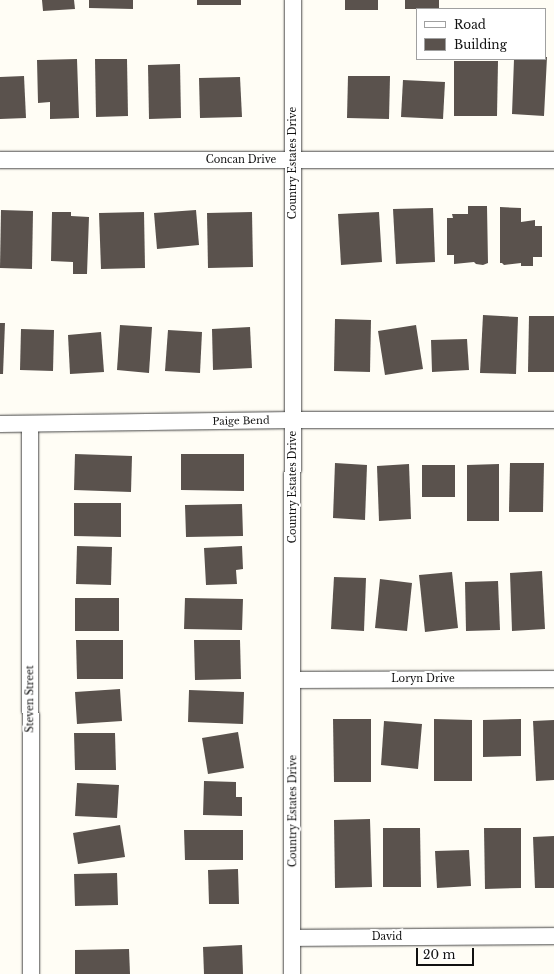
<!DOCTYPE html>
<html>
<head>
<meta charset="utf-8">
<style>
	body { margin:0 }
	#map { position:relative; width:554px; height:974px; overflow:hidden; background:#fffdf5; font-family:"Libre Baskerville",serif }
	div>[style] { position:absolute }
	.building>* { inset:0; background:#5a524d }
	.roads { filter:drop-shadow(0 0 1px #444) drop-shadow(0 0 1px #444) }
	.street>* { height:16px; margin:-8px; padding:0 8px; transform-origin:8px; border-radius:8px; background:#fff }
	span { translate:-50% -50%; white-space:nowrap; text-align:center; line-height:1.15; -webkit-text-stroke:4px #fff; paint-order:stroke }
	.street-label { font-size:10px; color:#111 }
	.legend { position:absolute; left:416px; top:8px; width:130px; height:52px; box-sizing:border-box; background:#fff; border:1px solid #a0a0a0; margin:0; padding:5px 7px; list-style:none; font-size:12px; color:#111 }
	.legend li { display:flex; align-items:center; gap:8px; height:20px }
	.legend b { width:20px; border:1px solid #a0a0a0 }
	.scale { position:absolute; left:416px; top:948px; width:58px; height:18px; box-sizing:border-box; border:2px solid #111; border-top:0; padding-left:5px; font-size:12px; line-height:14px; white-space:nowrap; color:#111; -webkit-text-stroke:3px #fff; paint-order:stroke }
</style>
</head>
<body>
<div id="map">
	<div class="building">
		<div style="clip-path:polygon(42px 0,74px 0,75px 9px,43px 11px)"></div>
		<div style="clip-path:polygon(89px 0,133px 0,133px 9px,89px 8px)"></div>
		<div style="clip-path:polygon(197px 0,241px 0,241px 5px,197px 5px)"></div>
		<div style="clip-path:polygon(345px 0,378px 0,378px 10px,345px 10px)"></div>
		<div style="clip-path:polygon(405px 0,439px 0,439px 9px,405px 9px)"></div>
		<div style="clip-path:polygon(545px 57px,547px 57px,544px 116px,512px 114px,514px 59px,545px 59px)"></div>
		<div style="clip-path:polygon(77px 59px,79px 118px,50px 119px,50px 102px,38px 103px,37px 60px)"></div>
		<div style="clip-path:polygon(95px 59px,127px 59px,128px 116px,96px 117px)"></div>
		<div style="clip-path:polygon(454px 61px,498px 61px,497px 116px,454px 116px)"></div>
		<div style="clip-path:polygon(180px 64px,181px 118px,149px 119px,148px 65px)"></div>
		<div style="clip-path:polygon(24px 76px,26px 118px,0 119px,0 77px)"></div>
		<div style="clip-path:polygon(348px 76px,390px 76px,389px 119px,347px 118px)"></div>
		<div style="clip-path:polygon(240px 77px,242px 117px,200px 118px,199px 78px)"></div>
		<div style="clip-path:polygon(403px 80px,445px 82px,443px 119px,401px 117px)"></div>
		<div style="clip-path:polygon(468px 206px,487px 206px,488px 263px,483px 265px,476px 264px,474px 262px,454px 264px,454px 255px,447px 255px,447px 218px,453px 218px,452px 214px,468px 214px)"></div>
		<div style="clip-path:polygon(500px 207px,521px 208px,521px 222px,535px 220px,535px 226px,542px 226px,542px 257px,533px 257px,533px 266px,521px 266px,521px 263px,504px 265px,502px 263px,500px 263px)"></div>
		<div style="clip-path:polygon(433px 208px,435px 262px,396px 264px,393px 209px)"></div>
		<div style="clip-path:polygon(1px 210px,33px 211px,32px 269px,0 268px)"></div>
		<div style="clip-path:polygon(196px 210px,199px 245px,157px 249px,154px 213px)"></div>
		<div style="clip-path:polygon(52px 212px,71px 212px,71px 216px,89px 217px,87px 274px,73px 274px,73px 262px,51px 261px)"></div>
		<div style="clip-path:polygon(144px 212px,145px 268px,101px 269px,99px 213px)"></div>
		<div style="clip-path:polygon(252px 212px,253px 267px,208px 268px,207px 213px)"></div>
		<div style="clip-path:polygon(379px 212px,382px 262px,341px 265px,338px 214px)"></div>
		<div style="clip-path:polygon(483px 315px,518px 317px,516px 374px,480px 373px)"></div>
		<div style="clip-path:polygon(529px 316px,554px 316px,554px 372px,528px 372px)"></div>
		<div style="clip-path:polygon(335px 319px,371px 320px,370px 372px,334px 371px)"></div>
		<div style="clip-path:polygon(0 323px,5px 323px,3px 374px,0 374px)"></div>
		<div style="clip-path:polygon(120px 325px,152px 327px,149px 373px,117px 370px)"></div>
		<div style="clip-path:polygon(416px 325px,423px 369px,385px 375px,378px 331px)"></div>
		<div style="clip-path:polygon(250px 327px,252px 368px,213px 370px,212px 329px)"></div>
		<div style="clip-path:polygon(21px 329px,54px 330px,53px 371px,20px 370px)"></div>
		<div style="clip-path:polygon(168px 330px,202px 332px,200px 373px,165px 371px)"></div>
		<div style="clip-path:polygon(101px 332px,104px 372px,70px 374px,68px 335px)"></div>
		<div style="clip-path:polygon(467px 339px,469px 370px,432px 372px,431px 340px)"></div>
		<div style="clip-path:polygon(75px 454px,132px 456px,131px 492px,74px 490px)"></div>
		<div style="clip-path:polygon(181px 454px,244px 454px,244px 491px,181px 490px)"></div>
		<div style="clip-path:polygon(335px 463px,367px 465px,365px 520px,333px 518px)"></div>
		<div style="clip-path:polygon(510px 463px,544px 463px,543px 512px,509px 512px)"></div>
		<div style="clip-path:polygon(409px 464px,411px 519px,379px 521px,377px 466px)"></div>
		<div style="clip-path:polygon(499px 464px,499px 521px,467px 521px,467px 465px)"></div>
		<div style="clip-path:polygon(422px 465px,455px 465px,455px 497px,422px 497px)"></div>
		<div style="clip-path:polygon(74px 503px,121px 503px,121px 537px,74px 536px)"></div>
		<div style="clip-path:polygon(242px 504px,243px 536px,186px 537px,185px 505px)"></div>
		<div style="clip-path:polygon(77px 546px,112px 547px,111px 585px,76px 584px)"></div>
		<div style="clip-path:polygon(242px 546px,243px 569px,236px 570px,237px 584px,206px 585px,204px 548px)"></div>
		<div style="clip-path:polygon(542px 571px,545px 629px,512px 631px,510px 573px)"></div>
		<div style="clip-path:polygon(452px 572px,458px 628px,425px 632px,419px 575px)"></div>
		<div style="clip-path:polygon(334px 577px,366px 578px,364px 631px,331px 629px)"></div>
		<div style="clip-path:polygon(380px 579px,412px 583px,407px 631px,375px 628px)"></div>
		<div style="clip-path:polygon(498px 581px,500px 630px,466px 631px,465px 582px)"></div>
		<div style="clip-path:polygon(75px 598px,119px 598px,119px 631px,75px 631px)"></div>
		<div style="clip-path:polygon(185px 598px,243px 599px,242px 630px,184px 629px)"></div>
		<div style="clip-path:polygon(76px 640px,123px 640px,123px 679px,77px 679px)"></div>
		<div style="clip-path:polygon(194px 640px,240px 640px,241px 679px,195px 680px)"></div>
		<div style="clip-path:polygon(120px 689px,122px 721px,77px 724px,75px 692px)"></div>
		<div style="clip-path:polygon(189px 690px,244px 692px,243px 724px,188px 722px)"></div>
		<div style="clip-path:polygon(333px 719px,371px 719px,371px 782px,334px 782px)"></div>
		<div style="clip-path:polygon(434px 719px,472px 720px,472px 781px,434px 781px)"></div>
		<div style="clip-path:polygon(521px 719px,521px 756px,483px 757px,483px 720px)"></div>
		<div style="clip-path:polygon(554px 720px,554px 780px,536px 781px,533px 721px)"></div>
		<div style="clip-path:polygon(384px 721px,422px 724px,418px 769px,381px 765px)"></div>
		<div style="clip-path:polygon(238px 732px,244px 768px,208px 774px,202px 738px)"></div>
		<div style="clip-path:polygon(74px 733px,115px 733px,116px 770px,75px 770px)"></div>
		<div style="clip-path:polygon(204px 781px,236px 782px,236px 797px,242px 797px,242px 816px,203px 815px)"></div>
		<div style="clip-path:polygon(77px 783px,119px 785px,117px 818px,75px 816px)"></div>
		<div style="clip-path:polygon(370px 819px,372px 887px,335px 888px,334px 820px)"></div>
		<div style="clip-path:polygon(120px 825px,125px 857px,78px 864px,73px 833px)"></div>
		<div style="clip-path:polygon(383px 828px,420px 828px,421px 887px,383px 887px)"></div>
		<div style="clip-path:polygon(484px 828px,521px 828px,521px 888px,485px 889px)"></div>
		<div style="clip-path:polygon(184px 830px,243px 830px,243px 860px,185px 860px)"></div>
		<div style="clip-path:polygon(554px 836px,554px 888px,535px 888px,533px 837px)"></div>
		<div style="clip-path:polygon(469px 850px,471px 886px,437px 888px,435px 851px)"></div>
		<div style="clip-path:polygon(238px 869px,239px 904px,209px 904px,208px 870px)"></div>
		<div style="clip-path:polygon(117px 873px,118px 905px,75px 906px,74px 874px)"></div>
		<div style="clip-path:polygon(242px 945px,243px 974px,204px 974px,203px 947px)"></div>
		<div style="clip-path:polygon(129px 949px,130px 974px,75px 974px,75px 950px)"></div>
	</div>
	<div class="roads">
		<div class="street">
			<div style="left:0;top:160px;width:554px"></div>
			<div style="left:0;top:424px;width:293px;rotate:-0.8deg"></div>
			<div style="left:293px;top:420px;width:261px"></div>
			<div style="left:30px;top:424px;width:550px;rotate:89.9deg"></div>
			<div style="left:293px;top:680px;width:261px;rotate:-0.2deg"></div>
			<div style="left:292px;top:938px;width:262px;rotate:-0.4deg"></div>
			<div style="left:292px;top:974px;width:974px;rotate:-89.94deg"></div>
		</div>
	</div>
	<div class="street-label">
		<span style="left:241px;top:160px">Concan Drive</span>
		<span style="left:293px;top:163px;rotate:-90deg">Country Estates Drive</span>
		<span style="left:241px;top:421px;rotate:-1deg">Paige Bend</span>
		<span style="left:293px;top:487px;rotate:-90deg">Country Estates Drive</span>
		<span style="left:423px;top:679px">Loryn Drive</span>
		<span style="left:30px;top:699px;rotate:-90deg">Steven Street</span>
		<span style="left:293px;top:811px;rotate:-90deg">Country Estates Drive</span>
		<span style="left:387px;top:937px">David</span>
	</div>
	<ul class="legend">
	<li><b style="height:5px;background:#fff"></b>Road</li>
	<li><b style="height:11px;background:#5a524d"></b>Building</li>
	</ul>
	<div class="scale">20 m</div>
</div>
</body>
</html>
